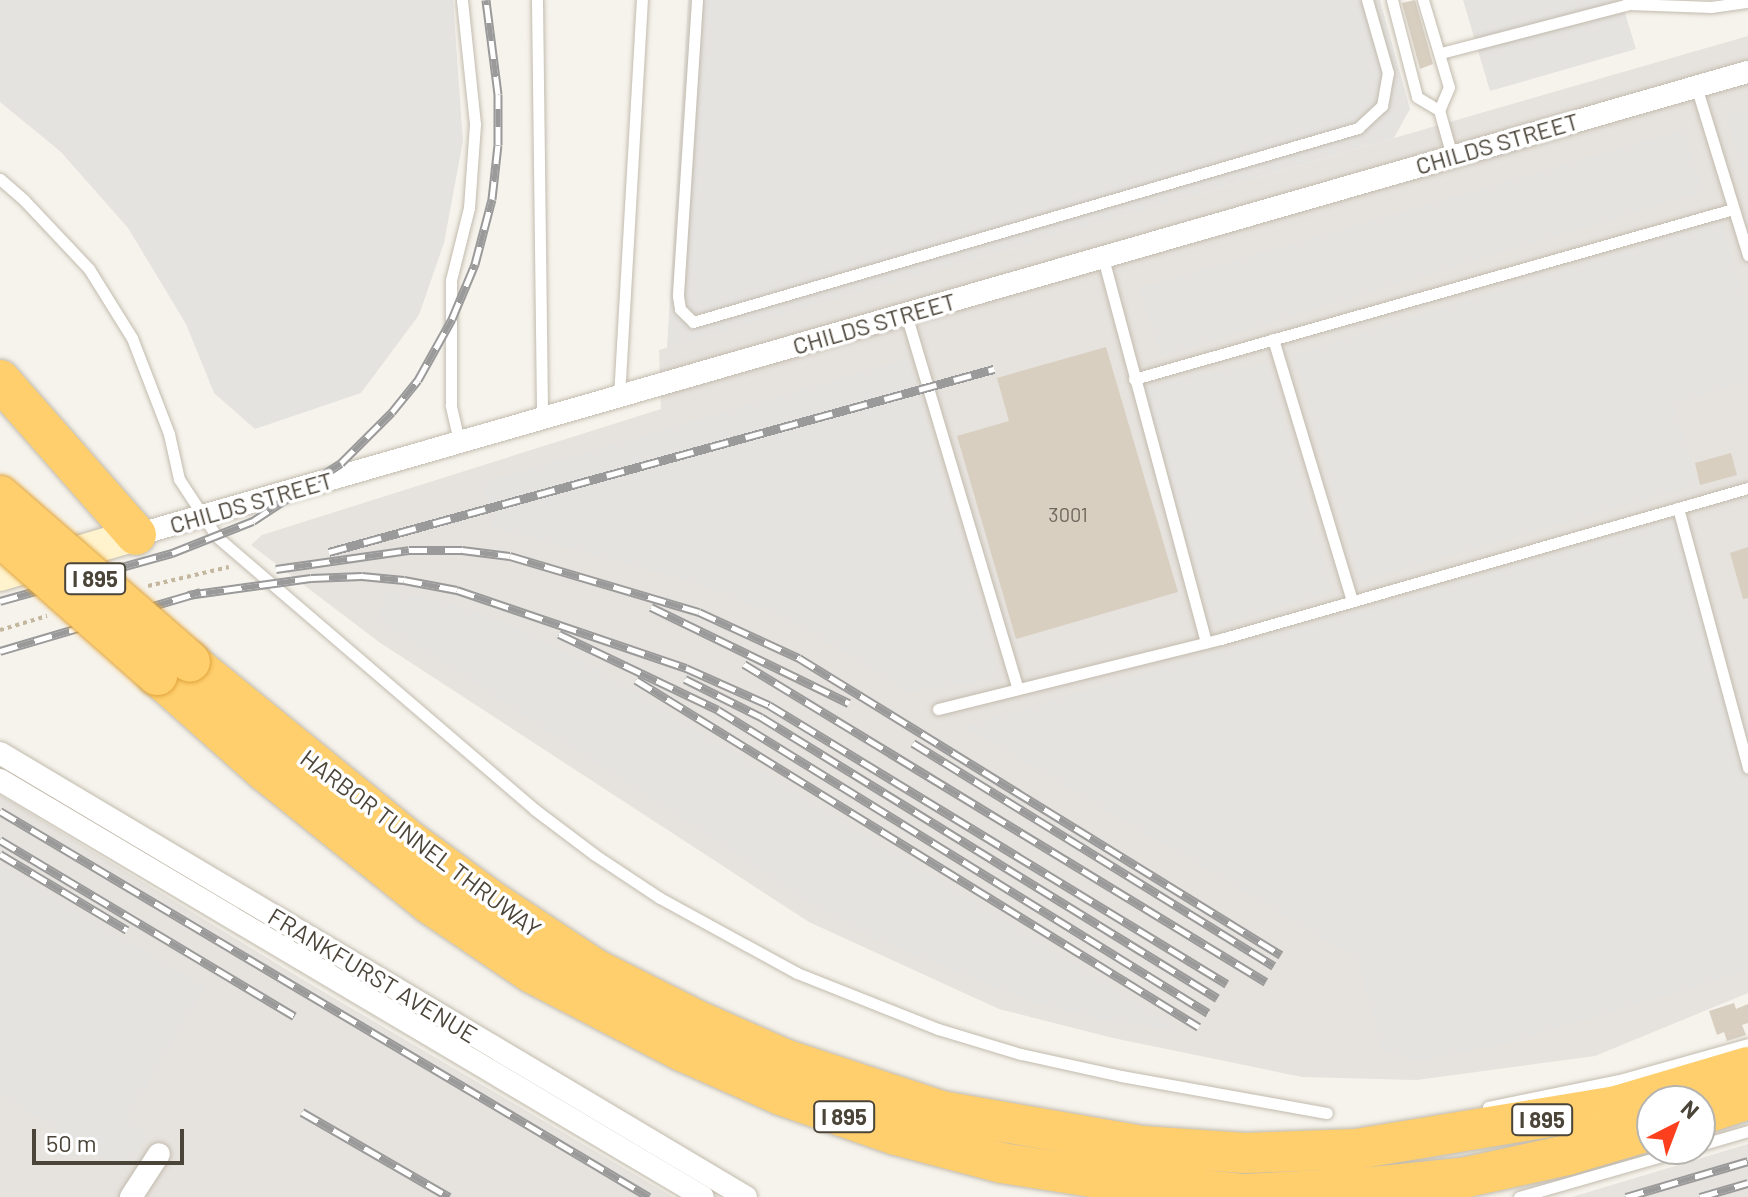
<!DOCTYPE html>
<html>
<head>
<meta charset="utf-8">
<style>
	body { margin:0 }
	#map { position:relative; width:1748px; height:1197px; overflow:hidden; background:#f6f3ec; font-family:Barlow,sans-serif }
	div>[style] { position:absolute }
	.industrial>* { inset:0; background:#e6e2dd }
	.parking>* { inset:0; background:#e5e3e0 }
	.building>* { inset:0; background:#d8cfc1 }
	.path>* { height:4px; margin-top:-2px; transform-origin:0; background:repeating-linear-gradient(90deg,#c4b79f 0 4px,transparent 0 8px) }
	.roads { filter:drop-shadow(0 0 2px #c2bbae) drop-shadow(0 0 2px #c2bbae) }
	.service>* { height:11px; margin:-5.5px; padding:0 5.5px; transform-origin:5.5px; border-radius:5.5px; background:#fff }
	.minor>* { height:22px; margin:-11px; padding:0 11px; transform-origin:11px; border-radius:11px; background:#fff }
	.secondary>* { height:32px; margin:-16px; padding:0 16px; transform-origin:16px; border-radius:16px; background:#fff3cd }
	.motorway>* { height:40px; margin:-20px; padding:0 20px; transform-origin:20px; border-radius:20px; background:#ffcf6e }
	.rail>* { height:9px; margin-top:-4.5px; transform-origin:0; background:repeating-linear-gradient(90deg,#fff 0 18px,#9a9a9a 0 36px); box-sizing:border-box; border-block:2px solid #9a9a9a }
	.bridges { filter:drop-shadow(0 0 2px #e0a43c) drop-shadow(0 0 2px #e0a43c) }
	.motorway-bridge>* { height:40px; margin:-20px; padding:0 20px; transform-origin:20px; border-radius:20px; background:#ffcf6e }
	span { translate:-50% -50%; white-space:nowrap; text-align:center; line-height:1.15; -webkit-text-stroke:7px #fff; paint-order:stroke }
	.number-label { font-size:20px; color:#6e675b }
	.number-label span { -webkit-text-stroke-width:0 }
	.shield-label span { padding:2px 6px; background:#fff; border:2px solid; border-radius:6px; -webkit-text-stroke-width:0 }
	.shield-label { font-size:22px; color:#4b4439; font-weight:700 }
	.street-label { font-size:24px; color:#4b4439 }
	.north { position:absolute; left:1636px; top:1085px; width:80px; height:80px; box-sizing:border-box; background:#fff; border:2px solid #b7b4b0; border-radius:50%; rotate:42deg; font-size:22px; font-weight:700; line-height:32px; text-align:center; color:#4b4439 }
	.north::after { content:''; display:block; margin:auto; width:28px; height:36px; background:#fc3f1d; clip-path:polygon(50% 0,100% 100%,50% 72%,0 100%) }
	.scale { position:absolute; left:32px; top:1129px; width:152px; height:36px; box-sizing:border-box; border:4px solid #4b4439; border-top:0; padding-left:10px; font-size:24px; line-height:28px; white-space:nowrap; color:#4b4439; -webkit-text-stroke:6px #fff; paint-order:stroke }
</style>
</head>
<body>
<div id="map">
	<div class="industrial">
		<div style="clip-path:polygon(1748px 36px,1748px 993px,1595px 1056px,1417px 1080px,1302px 1077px,1113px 1038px,999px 1009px,809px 922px,379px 642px,251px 545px,262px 535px,661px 409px,659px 350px)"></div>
		<div style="clip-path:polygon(0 795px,312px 985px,673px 1197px,0 1197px)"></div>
		<div style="clip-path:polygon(1748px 1144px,1748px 1197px,1572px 1197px)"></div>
	</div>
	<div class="parking">
		<div style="clip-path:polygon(0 0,453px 0,463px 141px,444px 243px,419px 315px,361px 393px,255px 429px,214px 393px,186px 324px,128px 228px,61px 152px,0 102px)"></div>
		<div style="clip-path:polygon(688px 0,1380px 0,1410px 109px,1394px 138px,667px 348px)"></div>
		<div style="clip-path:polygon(1463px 0,1621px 0,1636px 49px,1490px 91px)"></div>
		<div style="clip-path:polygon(1748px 108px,1748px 188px,1725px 114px)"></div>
		<div style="clip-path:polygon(1685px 129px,1703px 192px,1161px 356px,1138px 288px)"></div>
		<div style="clip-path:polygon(1721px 221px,1748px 313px,1748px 381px,1673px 404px,1699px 484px,1361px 581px,1294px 354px)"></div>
		<div style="clip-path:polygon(908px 358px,1001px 679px,907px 692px,832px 645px,768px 612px,692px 582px,494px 528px,480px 483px)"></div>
		<div style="clip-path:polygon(1268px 364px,1332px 591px,1213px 626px,1145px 390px,1190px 375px)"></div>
		<div style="clip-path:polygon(1676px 519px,1748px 778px,1748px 971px,1494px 1047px,1418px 1061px,1382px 1051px,1357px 959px,963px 726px)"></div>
		<div style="clip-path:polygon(386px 590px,440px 600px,523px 629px,608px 675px,1186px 1032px,1103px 1020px,1032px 1002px,880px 941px,825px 913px,377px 620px)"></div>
		<div style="clip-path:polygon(0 864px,206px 987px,127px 1119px,149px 1133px,127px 1171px,0 1095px)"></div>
	</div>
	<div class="building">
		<div style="clip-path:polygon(1415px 0,1433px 64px,1420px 69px,1402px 3px)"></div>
		<div style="clip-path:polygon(1106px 347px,1178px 592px,1016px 639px,957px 436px,1009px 421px,997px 378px)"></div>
		<div style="clip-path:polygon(1731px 453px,1737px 475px,1700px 485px,1695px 463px)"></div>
		<div style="clip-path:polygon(1748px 547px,1748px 598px,1743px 599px,1730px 553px)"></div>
		<div style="clip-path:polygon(1734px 1003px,1736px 1009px,1748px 1004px,1748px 1023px,1742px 1025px,1746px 1035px,1727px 1041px,1724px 1032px,1717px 1035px,1709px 1011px)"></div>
	</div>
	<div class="path">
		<div style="left:148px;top:586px;width:83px;rotate:-13.2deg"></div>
		<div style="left:0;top:630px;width:49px;rotate:-16.6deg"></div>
	</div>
	<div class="roads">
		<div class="service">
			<div style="left:537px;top:0;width:417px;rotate:89.3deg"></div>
			<div style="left:697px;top:0;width:297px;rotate:93.7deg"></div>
			<div style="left:678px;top:296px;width:13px;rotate:81deg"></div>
			<div style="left:680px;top:309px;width:18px;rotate:45deg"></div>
			<div style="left:693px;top:322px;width:693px;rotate:-16.26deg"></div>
			<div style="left:1358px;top:128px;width:33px;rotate:-43deg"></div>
			<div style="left:1382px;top:106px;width:34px;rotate:-80deg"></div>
			<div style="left:1388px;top:73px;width:76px;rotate:-106deg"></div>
			<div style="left:1392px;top:0;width:100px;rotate:75.5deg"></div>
			<div style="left:1417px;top:97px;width:26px;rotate:31deg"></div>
			<div style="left:1423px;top:0;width:91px;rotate:73.4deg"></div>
			<div style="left:1449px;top:87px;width:25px;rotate:113deg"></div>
			<div style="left:1439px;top:110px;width:48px;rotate:74.2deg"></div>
			<div style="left:1629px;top:4px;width:82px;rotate:2.1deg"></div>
			<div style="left:1711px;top:7px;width:37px;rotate:-8deg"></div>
			<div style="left:1441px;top:53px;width:194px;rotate:-14.6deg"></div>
			<div style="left:1629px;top:4px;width:4px;rotate:-104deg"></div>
			<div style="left:1696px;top:86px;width:177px;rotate:72.9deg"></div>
			<div style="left:0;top:179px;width:32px;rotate:41deg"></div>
			<div style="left:24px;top:200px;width:95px;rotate:46.7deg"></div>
			<div style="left:89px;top:269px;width:81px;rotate:58.1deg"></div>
			<div style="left:132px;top:338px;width:103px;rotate:68.9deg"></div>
			<div style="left:169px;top:434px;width:46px;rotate:77.5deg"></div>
			<div style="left:179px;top:479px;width:69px;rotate:56.8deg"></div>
			<div style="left:217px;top:537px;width:418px;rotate:40.6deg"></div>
			<div style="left:534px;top:809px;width:76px;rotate:37deg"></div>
			<div style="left:595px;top:855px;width:78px;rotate:33.5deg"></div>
			<div style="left:660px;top:898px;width:156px;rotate:28.7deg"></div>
			<div style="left:797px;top:973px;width:152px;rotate:21.7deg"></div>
			<div style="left:938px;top:1029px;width:87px;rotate:16.8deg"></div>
			<div style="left:1021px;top:1054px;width:102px;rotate:12.4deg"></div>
			<div style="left:1121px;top:1076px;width:209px;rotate:10.2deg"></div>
			<div style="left:1103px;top:258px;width:398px;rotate:75deg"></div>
			<div style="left:906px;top:314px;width:391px;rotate:73.4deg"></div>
			<div style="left:1273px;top:339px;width:274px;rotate:73.2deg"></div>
			<div style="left:1134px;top:379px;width:623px;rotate:-15.84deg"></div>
			<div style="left:619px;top:397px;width:398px;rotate:-86.7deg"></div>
			<div style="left:459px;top:441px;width:37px;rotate:-103deg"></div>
			<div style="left:451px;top:405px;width:125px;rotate:-90deg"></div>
			<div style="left:451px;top:280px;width:74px;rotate:-76deg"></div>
			<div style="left:469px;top:208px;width:84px;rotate:-85.9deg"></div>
			<div style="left:475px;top:124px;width:125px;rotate:-96deg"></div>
			<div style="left:1678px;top:508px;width:269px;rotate:74.9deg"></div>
			<div style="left:938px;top:709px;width:292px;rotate:-13.9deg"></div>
			<div style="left:1221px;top:639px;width:548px;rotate:-15.99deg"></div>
			<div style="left:1488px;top:1107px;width:138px;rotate:-11.7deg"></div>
			<div style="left:1623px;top:1079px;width:130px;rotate:-15.6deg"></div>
			<div style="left:1700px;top:1145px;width:50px;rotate:-16.3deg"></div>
			<div style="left:1519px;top:1197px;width:174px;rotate:-16deg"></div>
		</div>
		<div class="minor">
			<div style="left:136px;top:535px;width:1677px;rotate:-16.03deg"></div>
			<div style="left:0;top:753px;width:868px;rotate:30.76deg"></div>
			<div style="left:0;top:780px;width:817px;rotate:30.68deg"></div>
			<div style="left:131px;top:1197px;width:51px;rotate:-56.9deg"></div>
		</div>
		<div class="secondary">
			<div style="left:0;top:575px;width:142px;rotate:-16.4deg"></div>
		</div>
		<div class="motorway">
			<div style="left:0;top:380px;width:206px;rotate:48.7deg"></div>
			<div style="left:190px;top:662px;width:275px;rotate:39.2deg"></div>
			<div style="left:403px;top:836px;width:108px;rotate:36.3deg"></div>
			<div style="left:490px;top:900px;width:126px;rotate:33.3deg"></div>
			<div style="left:595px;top:969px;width:113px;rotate:26.8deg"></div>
			<div style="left:696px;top:1020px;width:96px;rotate:23.9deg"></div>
			<div style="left:784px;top:1059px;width:165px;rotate:18.3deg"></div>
			<div style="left:941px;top:1111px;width:204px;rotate:9.9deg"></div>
			<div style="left:1142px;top:1146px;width:103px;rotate:3.9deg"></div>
			<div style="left:1245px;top:1153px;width:111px;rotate:-2.1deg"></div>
			<div style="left:1356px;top:1149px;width:264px;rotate:-9.4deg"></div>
			<div style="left:1616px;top:1106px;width:138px;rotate:-16.5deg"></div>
			<div style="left:157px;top:675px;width:146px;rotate:41.7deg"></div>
			<div style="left:266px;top:772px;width:211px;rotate:38.8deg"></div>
			<div style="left:430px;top:904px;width:123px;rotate:34.1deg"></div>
			<div style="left:532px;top:973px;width:171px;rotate:27.5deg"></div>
			<div style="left:684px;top:1052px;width:106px;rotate:23.9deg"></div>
			<div style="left:781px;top:1095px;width:122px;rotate:19.2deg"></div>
			<div style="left:896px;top:1135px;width:110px;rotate:14.8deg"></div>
			<div style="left:1002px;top:1163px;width:130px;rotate:8.9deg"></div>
			<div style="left:1130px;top:1183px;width:116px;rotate:5.5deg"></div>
			<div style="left:1245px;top:1194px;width:118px;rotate:-2.9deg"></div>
			<div style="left:1363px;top:1188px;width:105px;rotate:-6deg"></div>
			<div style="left:1467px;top:1177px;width:102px;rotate:-12.4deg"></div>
			<div style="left:1567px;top:1155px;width:89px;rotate:-16.4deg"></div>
			<div style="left:1700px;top:1115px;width:51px;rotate:-18.4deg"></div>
		</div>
	</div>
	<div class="rail">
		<div style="left:329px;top:552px;width:690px;rotate:-15.39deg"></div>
		<div style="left:276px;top:569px;width:134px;rotate:-8.1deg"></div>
		<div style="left:409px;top:550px;width:53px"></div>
		<div style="left:462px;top:550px;width:48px;rotate:7.1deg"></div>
		<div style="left:510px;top:556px;width:197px;rotate:16.5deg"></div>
		<div style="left:699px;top:612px;width:110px;rotate:24.7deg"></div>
		<div style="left:799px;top:658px;width:566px;rotate:31.64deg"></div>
		<div style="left:188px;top:595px;width:124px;rotate:-7.9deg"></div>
		<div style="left:311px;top:578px;width:51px;rotate:-2.2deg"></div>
		<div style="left:362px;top:576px;width:42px;rotate:5.4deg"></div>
		<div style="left:404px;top:580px;width:54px;rotate:10.7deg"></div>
		<div style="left:457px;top:590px;width:242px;rotate:18.8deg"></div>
		<div style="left:686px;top:668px;width:91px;rotate:24deg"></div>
		<div style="left:769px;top:705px;width:536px;rotate:31.35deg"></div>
		<div style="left:0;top:601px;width:179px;rotate:-15.6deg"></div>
		<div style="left:172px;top:553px;width:87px;rotate:-21.6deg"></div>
		<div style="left:253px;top:521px;width:105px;rotate:-33.4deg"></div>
		<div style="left:341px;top:463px;width:72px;rotate:-45deg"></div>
		<div style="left:392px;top:412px;width:41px;rotate:-50.9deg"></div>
		<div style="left:418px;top:380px;width:70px;rotate:-60.9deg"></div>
		<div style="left:452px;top:319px;width:60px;rotate:-67.3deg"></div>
		<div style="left:475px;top:264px;width:67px;rotate:-75.3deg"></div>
		<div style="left:492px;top:199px;width:54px;rotate:-83.7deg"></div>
		<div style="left:498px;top:145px;width:51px;rotate:-90deg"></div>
		<div style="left:498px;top:94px;width:95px;rotate:-97.3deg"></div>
		<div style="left:651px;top:607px;width:220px;rotate:25.9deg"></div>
		<div style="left:559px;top:634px;width:176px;rotate:25.5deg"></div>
		<div style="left:718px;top:710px;width:576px;rotate:31.73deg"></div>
		<div style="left:0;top:651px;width:209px;rotate:-16.4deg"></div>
		<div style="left:744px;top:664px;width:611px;rotate:31.35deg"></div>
		<div style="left:685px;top:679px;width:85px;rotate:26.6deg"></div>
		<div style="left:761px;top:717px;width:536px;rotate:31.64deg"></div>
		<div style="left:636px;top:680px;width:661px;rotate:31.65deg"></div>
		<div style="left:913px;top:743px;width:424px;rotate:31.7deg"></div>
		<div style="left:0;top:811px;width:755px;rotate:30.74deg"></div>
		<div style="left:0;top:840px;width:343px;rotate:30.9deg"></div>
		<div style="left:0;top:854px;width:148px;rotate:30.9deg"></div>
		<div style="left:302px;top:1112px;width:170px;rotate:30deg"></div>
		<div style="left:1626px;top:1197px;width:127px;rotate:-16.4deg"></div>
		<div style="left:1700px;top:1197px;width:50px;rotate:-16.3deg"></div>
	</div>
	<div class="bridges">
		<div class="motorway-bridge">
			<div style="left:0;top:496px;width:252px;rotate:41.1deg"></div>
			<div style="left:0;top:536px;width:210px;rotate:41.5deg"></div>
		</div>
	</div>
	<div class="number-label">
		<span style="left:1068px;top:514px">3001</span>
	</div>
	<div class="shield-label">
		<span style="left:95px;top:579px">I 895</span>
		<span style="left:844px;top:1117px">I 895</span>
		<span style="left:1542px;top:1120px">I 895</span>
	</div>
	<div class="street-label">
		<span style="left:1497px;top:143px;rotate:-16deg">CHILDS STREET</span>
		<span style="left:874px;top:323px;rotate:-16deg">CHILDS STREET</span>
		<span style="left:251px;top:502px;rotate:-16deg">CHILDS STREET</span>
		<span style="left:421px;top:843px;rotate:37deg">HARBOR TUNNEL THRUWAY</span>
		<span style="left:373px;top:975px;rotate:31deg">FRANKFURST AVENUE</span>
	</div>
	<div class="north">N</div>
	<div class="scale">50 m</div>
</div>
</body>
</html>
